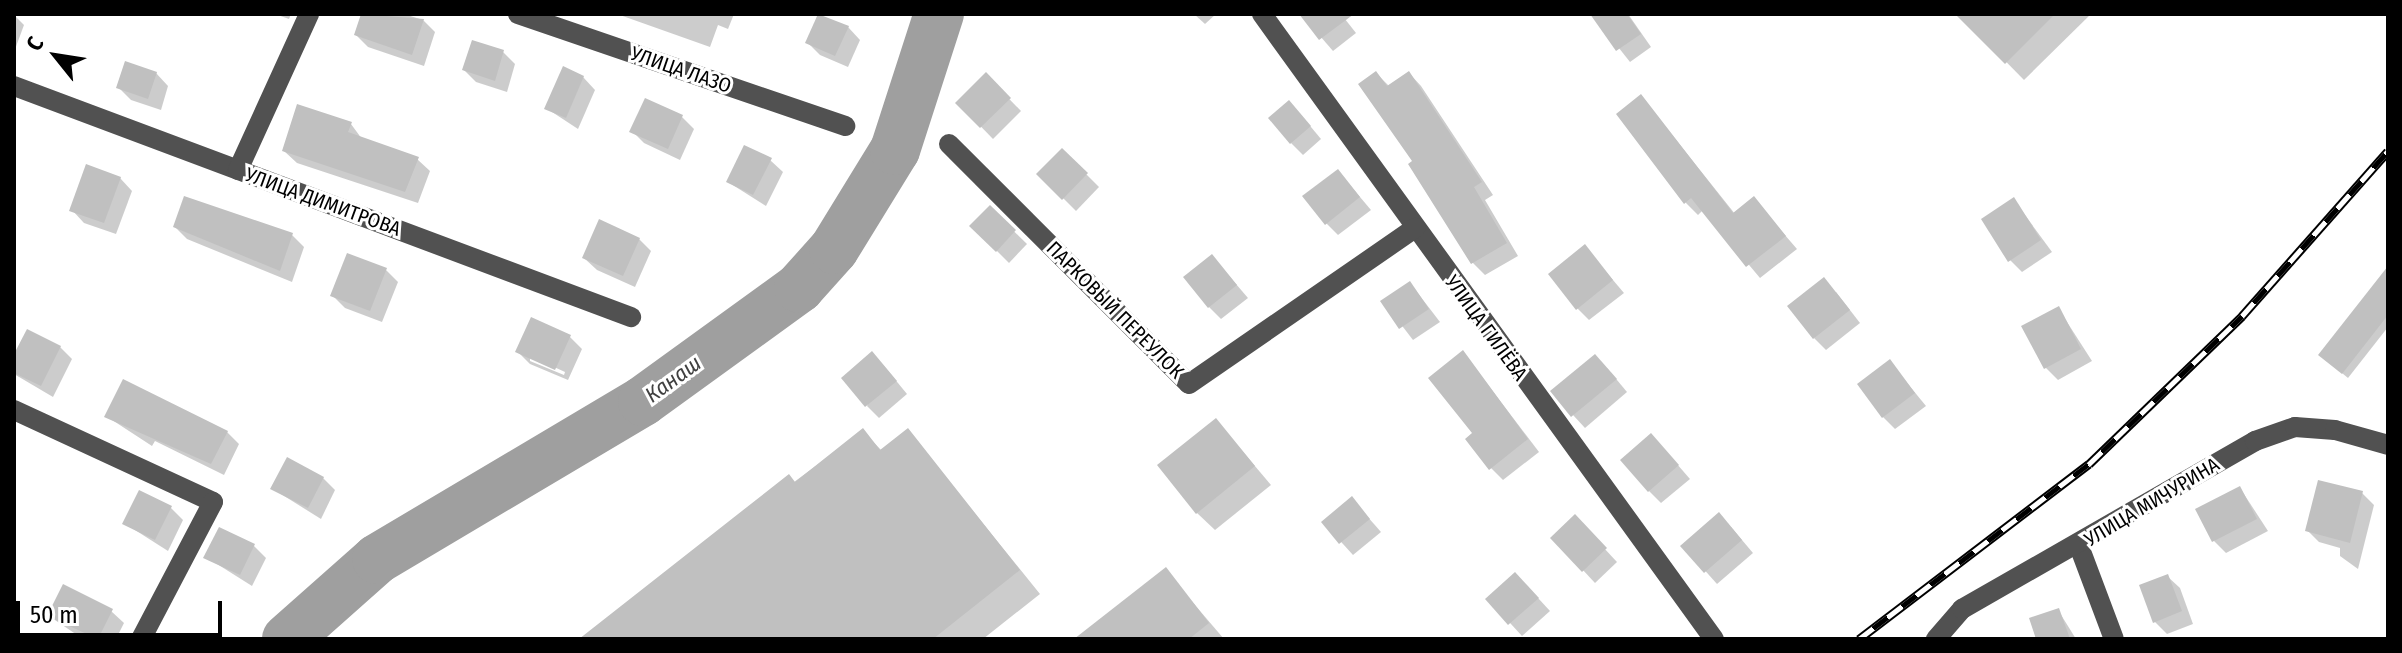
<!DOCTYPE html>
<html>
<head>
<meta charset="utf-8">
<style>
	body { margin:0 }
	#map { position:relative; width:2402px; height:653px; overflow:hidden; background:#fff; font-family:"Fira Sans Condensed",sans-serif }
	div>[style] { position:absolute }
	.shadow>* { inset:0; background:#0003 }
	.river>* { height:50px; margin:-25px; padding:0 25px; transform-origin:25px; border-radius:25px; background:#9f9f9f }
	.building>* { inset:0; background:#c0c0c0 }
	.minor>* { height:20px; margin:-10px; padding:0 10px; transform-origin:10px; border-radius:10px; background:#515151 }
	.rail>* { height:9px; margin-top:-4.5px; transform-origin:0; background:repeating-linear-gradient(90deg,#fff 0 18px,#000 0 36px); box-sizing:border-box; border-block:2px solid #000 }
	span { translate:-50% -50%; white-space:nowrap; text-align:center; line-height:1.15; -webkit-text-stroke:6px #fff; paint-order:stroke }
	.street-label { font-size:20px; color:#000 }
	.water-label { font-size:22px; color:#404040; font-style:italic }
	.frame { position:absolute; inset:0; border:16px solid #000; pointer-events:none }
	.north { position:absolute; left:16px; top:16px; width:80px; height:80px; -webkit-text-stroke:6px #fff; paint-order:stroke; rotate:300deg; font-size:22px; font-weight:700; line-height:32px; text-align:center; color:#000 }
	.north::after { content:''; display:block; margin:auto; width:28px; height:36px; background:#000; clip-path:polygon(50% 0,100% 100%,50% 72%,0 100%) }
	.scale { position:absolute; left:16px; top:601px; width:206px; height:36px; box-sizing:border-box; border:4px solid #000; border-top:0; padding-left:10px; font-size:24px; line-height:28px; white-space:nowrap; color:#000; -webkit-text-stroke:6px #fff; paint-order:stroke }
</style>
</head>
<body>
<div id="map">
	<div class="shadow">
		<div style="clip-path:polygon(275px 14px,291px 14px,289px 19px)"></div>
		<div style="clip-path:polygon(363px 14px,404px 14px,423px 20px,435px 32px,424px 66px,368px 47px,356px 35px)"></div>
		<div style="clip-path:polygon(617px 14px,734px 14px,728px 29px,718px 25px,710px 47px)"></div>
		<div style="clip-path:polygon(1194px 14px,1216px 14px,1205px 24px)"></div>
		<div style="clip-path:polygon(1301px 14px,1341px 14px,1356px 33px,1333px 51px)"></div>
		<div style="clip-path:polygon(1592px 14px,1628px 14px,1651px 47px,1630px 62px)"></div>
		<div style="clip-path:polygon(1971px 14px,2091px 14px,2024px 80px,1965px 20px)"></div>
		<div style="clip-path:polygon(14px 15px,24px 25px,14px 52px)"></div>
		<div style="clip-path:polygon(848px 27px,860px 40px,848px 67px,820px 55px,808px 43px)"></div>
		<div style="clip-path:polygon(503px 52px,515px 64px,507px 92px,476px 82px,464px 70px)"></div>
		<div style="clip-path:polygon(156px 73px,168px 86px,161px 110px,131px 100px,119px 88px)"></div>
		<div style="clip-path:polygon(1376px 73px,1390px 87px,1409px 73px,1421px 86px,1493px 195px,1485px 200px,1518px 256px,1485px 275px,1473px 263px,1415px 161px)"></div>
		<div style="clip-path:polygon(986px 75px,1021px 111px,993px 139px,958px 103px)"></div>
		<div style="clip-path:polygon(583px 77px,595px 90px,578px 129px,546px 108px)"></div>
		<div style="clip-path:polygon(1641px 96px,1735px 214px,1754px 199px,1797px 249px,1760px 278px,1703px 210px,1698px 215px,1686px 203px)"></div>
		<div style="clip-path:polygon(1301px 115px,1321px 139px,1303px 155px,1291px 143px)"></div>
		<div style="clip-path:polygon(682px 117px,694px 129px,680px 160px,644px 143px,632px 131px)"></div>
		<div style="clip-path:polygon(351px 124px,362px 139px,417px 159px,430px 171px,418px 203px,297px 163px,284px 151px)"></div>
		<div style="clip-path:polygon(1062px 150px,1099px 187px,1076px 211px,1039px 174px)"></div>
		<div style="clip-path:polygon(770px 160px,783px 172px,766px 206px,728px 182px)"></div>
		<div style="clip-path:polygon(1338px 171px,1371px 210px,1338px 235px,1326px 223px)"></div>
		<div style="clip-path:polygon(120px 178px,132px 191px,116px 234px,84px 223px,72px 210px)"></div>
		<div style="clip-path:polygon(2014px 200px,2052px 252px,2022px 272px,2010px 260px)"></div>
		<div style="clip-path:polygon(990px 208px,1027px 244px,1009px 263px,972px 226px)"></div>
		<div style="clip-path:polygon(175px 227px,292px 235px,304px 247px,292px 282px,187px 239px)"></div>
		<div style="clip-path:polygon(639px 239px,651px 251px,635px 287px,597px 270px,584px 258px)"></div>
		<div style="clip-path:polygon(1585px 247px,1624px 293px,1589px 320px,1577px 308px)"></div>
		<div style="clip-path:polygon(1212px 256px,1248px 298px,1221px 319px,1209px 307px)"></div>
		<div style="clip-path:polygon(2388px 269px,2388px 327px,2348px 378px,2326px 360px)"></div>
		<div style="clip-path:polygon(386px 270px,398px 282px,382px 322px,345px 308px,333px 296px)"></div>
		<div style="clip-path:polygon(1410px 283px,1440px 322px,1413px 340px,1383px 301px)"></div>
		<div style="clip-path:polygon(1836px 292px,1860px 323px,1826px 350px,1814px 338px)"></div>
		<div style="clip-path:polygon(2058px 308px,2092px 361px,2058px 380px,2046px 368px)"></div>
		<div style="clip-path:polygon(evenodd,569px 336px,582px 349px,568px 380px,530px 364px,518px 352px,569px 336px,530px 356px,565px 372px,564px 375px,530px 361px,530px 356px)"></div>
		<div style="clip-path:polygon(60px 347px,72px 359px,53px 397px,14px 374px,14px 359px)"></div>
		<div style="clip-path:polygon(1463px 352px,1539px 452px,1503px 480px,1491px 468px,1474px 434px)"></div>
		<div style="clip-path:polygon(1890px 362px,1926px 406px,1895px 429px,1883px 417px)"></div>
		<div style="clip-path:polygon(884px 366px,907px 394px,879px 418px,867px 406px)"></div>
		<div style="clip-path:polygon(1607px 368px,1627px 392px,1585px 428px,1573px 415px)"></div>
		<div style="clip-path:polygon(106px 416px,227px 432px,239px 444px,224px 475px,155px 441px,152px 446px)"></div>
		<div style="clip-path:polygon(1216px 420px,1271px 485px,1215px 530px,1197px 513px)"></div>
		<div style="clip-path:polygon(863px 431px,882px 451px,908px 431px,1040px 594px,983px 639px,582px 639px)"></div>
		<div style="clip-path:polygon(1663px 448px,1690px 479px,1661px 503px,1649px 491px)"></div>
		<div style="clip-path:polygon(323px 478px,335px 490px,321px 519px,273px 489px)"></div>
		<div style="clip-path:polygon(2240px 488px,2268px 531px,2226px 553px,2214px 541px)"></div>
		<div style="clip-path:polygon(2362px 493px,2374px 505px,2358px 569px,2340px 556px,2340px 548px,2319px 542px,2307px 530px)"></div>
		<div style="clip-path:polygon(1352px 499px,1381px 532px,1353px 555px,1323px 522px)"></div>
		<div style="clip-path:polygon(171px 508px,183px 520px,168px 551px,124px 523px)"></div>
		<div style="clip-path:polygon(1575px 517px,1617px 562px,1595px 583px,1553px 538px)"></div>
		<div style="clip-path:polygon(1731px 527px,1753px 553px,1717px 584px,1683px 546px)"></div>
		<div style="clip-path:polygon(254px 546px,266px 558px,252px 586px,206px 557px)"></div>
		<div style="clip-path:polygon(1165px 570px,1224px 639px,1081px 639px)"></div>
		<div style="clip-path:polygon(2167px 576px,2180px 588px,2193px 624px,2167px 634px,2155px 622px)"></div>
		<div style="clip-path:polygon(1527px 586px,1550px 611px,1522px 636px,1488px 599px)"></div>
		<div style="clip-path:polygon(2058px 610px,2076px 639px,2038px 639px)"></div>
		<div style="clip-path:polygon(111px 611px,124px 623px,116px 639px,83px 639px,49px 616px)"></div>
	</div>
	<div class="river">
		<div style="left:287px;top:639px;width:120px;rotate:-41.6deg"></div>
		<div style="left:377px;top:559px;width:309px;rotate:-30.7deg"></div>
		<div style="left:643px;top:401px;width:193px;rotate:-35.9deg"></div>
		<div style="left:799px;top:288px;width:52px;rotate:-48.1deg"></div>
		<div style="left:834px;top:249px;width:116px;rotate:-58.4deg"></div>
		<div style="left:895px;top:150px;width:143px;rotate:-72.1deg"></div>
	</div>
	<div class="building">
		<div style="clip-path:polygon(361px 14px,424px 19px,412px 55px,354px 35px)"></div>
		<div style="clip-path:polygon(818px 14px,849px 26px,835px 56px,805px 43px)"></div>
		<div style="clip-path:polygon(1299px 14px,1354px 14px,1319px 40px)"></div>
		<div style="clip-path:polygon(1590px 14px,1627px 14px,1641px 34px,1616px 51px)"></div>
		<div style="clip-path:polygon(1955px 14px,2055px 14px,2005px 64px)"></div>
		<div style="clip-path:polygon(472px 40px,504px 50px,495px 81px,462px 70px)"></div>
		<div style="clip-path:polygon(125px 61px,157px 72px,148px 99px,116px 88px)"></div>
		<div style="clip-path:polygon(563px 66px,584px 76px,566px 118px,544px 109px)"></div>
		<div style="clip-path:polygon(1376px 71px,1387px 86px,1409px 71px,1482px 182px,1474px 187px,1507px 243px,1471px 264px,1408px 164px,1412px 161px,1358px 84px)"></div>
		<div style="clip-path:polygon(986px 72px,1011px 98px,980px 128px,955px 103px)"></div>
		<div style="clip-path:polygon(1641px 94px,1733px 213px,1754px 196px,1786px 236px,1746px 267px,1691px 198px,1684px 204px,1616px 114px)"></div>
		<div style="clip-path:polygon(645px 98px,683px 115px,668px 149px,629px 132px)"></div>
		<div style="clip-path:polygon(1289px 100px,1311px 126px,1290px 144px,1268px 118px)"></div>
		<div style="clip-path:polygon(297px 104px,352px 122px,348px 132px,419px 157px,405px 192px,282px 151px)"></div>
		<div style="clip-path:polygon(744px 145px,772px 158px,753px 195px,726px 182px)"></div>
		<div style="clip-path:polygon(1062px 148px,1088px 173px,1062px 200px,1036px 174px)"></div>
		<div style="clip-path:polygon(86px 164px,121px 177px,104px 223px,69px 211px)"></div>
		<div style="clip-path:polygon(1338px 169px,1360px 197px,1325px 225px,1302px 196px)"></div>
		<div style="clip-path:polygon(184px 196px,293px 233px,280px 271px,173px 227px)"></div>
		<div style="clip-path:polygon(2014px 197px,2041px 240px,2008px 262px,1981px 219px)"></div>
		<div style="clip-path:polygon(990px 205px,1016px 230px,996px 252px,969px 226px)"></div>
		<div style="clip-path:polygon(599px 219px,640px 238px,623px 276px,582px 258px)"></div>
		<div style="clip-path:polygon(1585px 244px,1613px 280px,1576px 310px,1548px 274px)"></div>
		<div style="clip-path:polygon(347px 253px,387px 268px,370px 311px,330px 296px)"></div>
		<div style="clip-path:polygon(1212px 254px,1237px 285px,1208px 308px,1183px 277px)"></div>
		<div style="clip-path:polygon(2388px 266px,2388px 315px,2342px 374px,2318px 355px)"></div>
		<div style="clip-path:polygon(1824px 277px,1850px 310px,1813px 339px,1787px 306px)"></div>
		<div style="clip-path:polygon(1410px 281px,1429px 309px,1399px 329px,1380px 301px)"></div>
		<div style="clip-path:polygon(2059px 306px,2081px 349px,2044px 369px,2021px 326px)"></div>
		<div style="clip-path:polygon(531px 317px,571px 335px,555px 370px,515px 352px)"></div>
		<div style="clip-path:polygon(27px 329px,61px 346px,41px 386px,14px 373px,14px 354px)"></div>
		<div style="clip-path:polygon(1463px 350px,1528px 439px,1489px 470px,1465px 439px,1472px 433px,1428px 378px)"></div>
		<div style="clip-path:polygon(872px 351px,897px 381px,865px 407px,841px 378px)"></div>
		<div style="clip-path:polygon(1595px 354px,1617px 379px,1571px 417px,1550px 391px)"></div>
		<div style="clip-path:polygon(1890px 359px,1915px 393px,1882px 418px,1857px 384px)"></div>
		<div style="clip-path:polygon(123px 379px,228px 431px,211px 464px,104px 417px)"></div>
		<div style="clip-path:polygon(1216px 418px,1255px 466px,1196px 514px,1157px 465px)"></div>
		<div style="clip-path:polygon(863px 428px,880px 450px,908px 428px,1020px 570px,933px 639px,579px 639px,789px 474px,795px 482px)"></div>
		<div style="clip-path:polygon(1651px 433px,1679px 465px,1648px 492px,1620px 460px)"></div>
		<div style="clip-path:polygon(287px 457px,324px 477px,308px 508px,270px 489px)"></div>
		<div style="clip-path:polygon(2318px 480px,2363px 491px,2350px 543px,2305px 531px)"></div>
		<div style="clip-path:polygon(2240px 486px,2257px 519px,2212px 542px,2195px 509px)"></div>
		<div style="clip-path:polygon(139px 490px,172px 506px,155px 540px,122px 524px)"></div>
		<div style="clip-path:polygon(1352px 496px,1370px 519px,1339px 544px,1321px 522px)"></div>
		<div style="clip-path:polygon(1719px 512px,1742px 540px,1704px 573px,1680px 546px)"></div>
		<div style="clip-path:polygon(1575px 514px,1607px 548px,1582px 572px,1550px 538px)"></div>
		<div style="clip-path:polygon(219px 527px,255px 544px,240px 575px,203px 558px)"></div>
		<div style="clip-path:polygon(1166px 567px,1209px 623px,1189px 639px,1074px 639px)"></div>
		<div style="clip-path:polygon(1515px 572px,1539px 598px,1508px 625px,1485px 599px)"></div>
		<div style="clip-path:polygon(2168px 574px,2182px 611px,2153px 623px,2139px 585px)"></div>
		<div style="clip-path:polygon(63px 584px,113px 609px,98px 639px,47px 616px)"></div>
		<div style="clip-path:polygon(2059px 608px,2070px 639px,2036px 639px,2029px 618px)"></div>
	</div>
	<div class="minor">
		<div style="left:518px;top:14px;width:346px;rotate:18.9deg"></div>
		<div style="left:1262px;top:14px;width:771px;rotate:54.13deg"></div>
		<div style="left:14px;top:86px;width:659px;rotate:20.53deg"></div>
		<div style="left:949px;top:144px;width:339px;rotate:45deg"></div>
		<div style="left:1189px;top:384px;width:275px;rotate:-34.6deg"></div>
		<div style="left:238px;top:170px;width:171px;rotate:-65.5deg"></div>
		<div style="left:14px;top:410px;width:219px;rotate:24.8deg"></div>
		<div style="left:213px;top:502px;width:155px;rotate:117.7deg"></div>
		<div style="left:2079px;top:546px;width:99px;rotate:69.4deg"></div>
		<div style="left:1936px;top:639px;width:40px;rotate:-49deg"></div>
		<div style="left:1962px;top:609px;width:338px;rotate:-29.8deg"></div>
		<div style="left:2255px;top:441px;width:42px;rotate:-19.3deg"></div>
		<div style="left:2295px;top:427px;width:40px;rotate:4.3deg"></div>
		<div style="left:2335px;top:430px;width:55px;rotate:15.8deg"></div>
	</div>
	<div class="rail">
		<div style="left:1859px;top:639px;width:289px;rotate:-37.3deg"></div>
		<div style="left:2089px;top:464px;width:213px;rotate:-44deg"></div>
		<div style="left:2242px;top:316px;width:220px;rotate:-48.5deg"></div>
	</div>
	<div class="street-label">
		<span style="left:681px;top:70px;rotate:19deg">УЛИЦА ЛАЗО</span>
		<span style="left:323px;top:202px;rotate:20deg">УЛИЦА ДИМИТРОВА</span>
		<span style="left:1115px;top:310px;rotate:45deg">ПАРКОВЫЙ ПЕРЕУЛОК</span>
		<span style="left:1486px;top:328px;rotate:54deg">УЛИЦА ГИЛЁВА</span>
		<span style="left:2152px;top:502px;rotate:-31deg">УЛИЦА МИЧУРИНА</span>
	</div>
	<div class="water-label">
		<span style="left:673px;top:379px;rotate:-36deg">Канаш</span>
	</div>
	<div class="frame"></div>
	<div class="north">С</div>
	<div class="scale">50 m</div>
</div>
</body>
</html>
